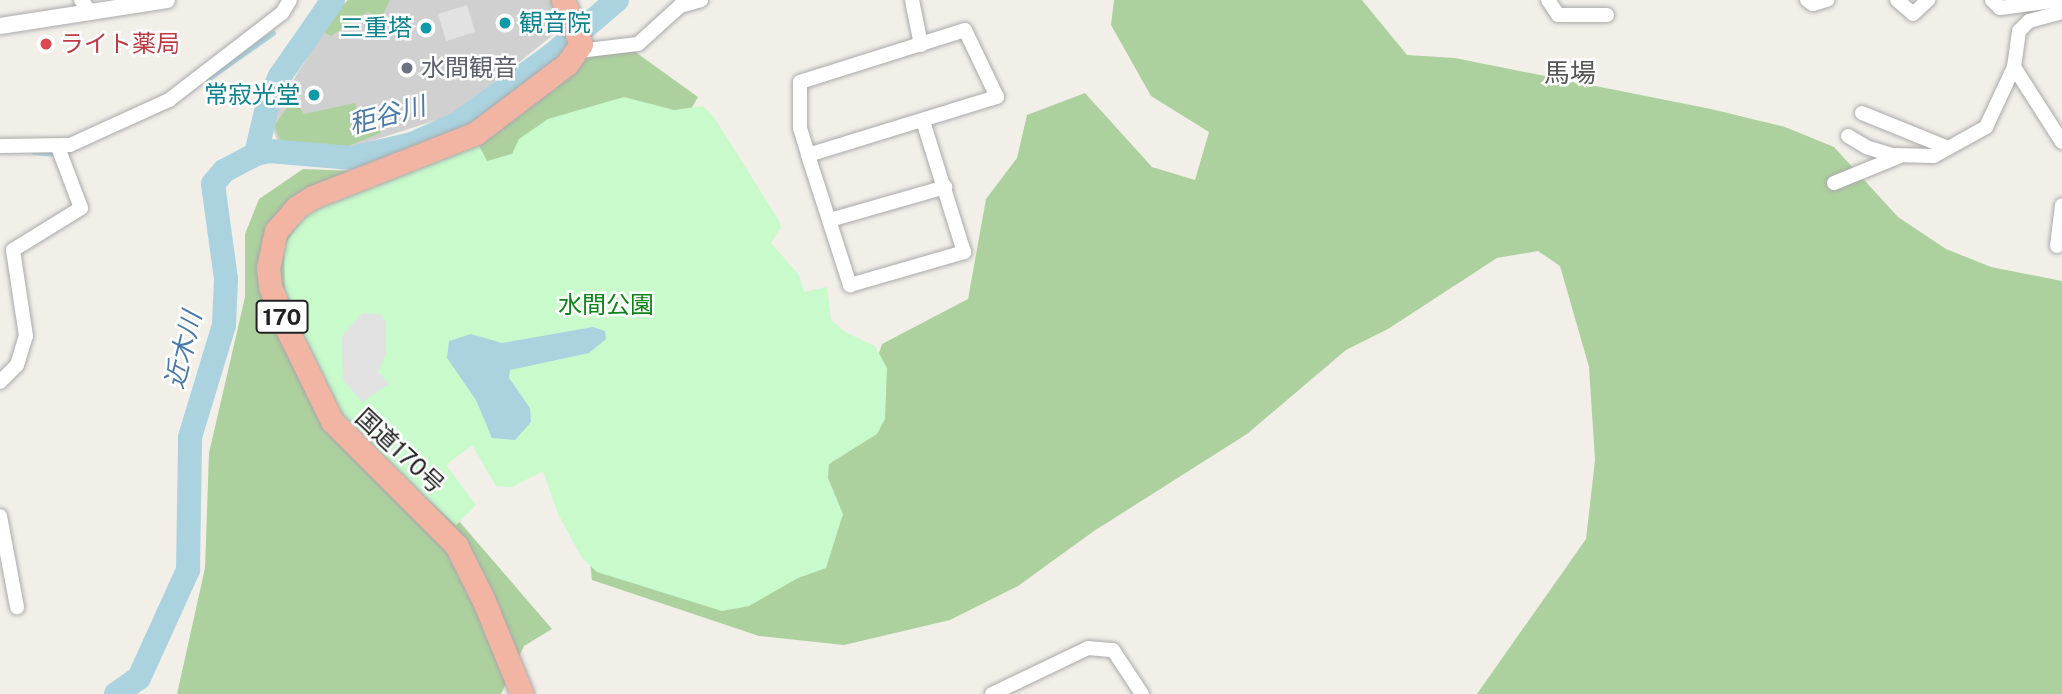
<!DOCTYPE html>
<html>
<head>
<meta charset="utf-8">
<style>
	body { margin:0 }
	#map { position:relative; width:2062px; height:694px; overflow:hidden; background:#f2efe9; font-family:"Public Sans","Noto Sans JP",sans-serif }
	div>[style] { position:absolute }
	.religious>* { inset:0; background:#d0d0d0 }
	.forest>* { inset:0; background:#add19e }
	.park>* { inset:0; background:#c8facc }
	.parking>* { inset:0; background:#e2e2e2 }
	.water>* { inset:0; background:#aad3df }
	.stream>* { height:4.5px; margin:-2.25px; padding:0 2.25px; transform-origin:2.25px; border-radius:2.25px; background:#aad3df }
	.river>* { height:24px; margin:-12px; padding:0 12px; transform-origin:12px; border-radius:12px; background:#aad3df }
	.roads { filter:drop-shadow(0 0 2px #a9a9a9) drop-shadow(0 0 2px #a9a9a9) }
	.minor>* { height:14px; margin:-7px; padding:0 7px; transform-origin:7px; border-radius:7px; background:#fff }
	.tertiary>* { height:16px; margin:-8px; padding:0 8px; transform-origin:8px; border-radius:8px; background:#fff }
	.trunk>* { height:23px; margin:-11.5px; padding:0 11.5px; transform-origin:11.5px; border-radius:11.5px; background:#f2b4a3 }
	.dots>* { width:19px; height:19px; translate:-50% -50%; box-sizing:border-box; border:4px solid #fff; border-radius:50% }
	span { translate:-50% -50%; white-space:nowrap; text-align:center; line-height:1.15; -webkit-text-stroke:5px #fff; paint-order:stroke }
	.shield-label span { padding:2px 5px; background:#fff; border:2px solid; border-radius:5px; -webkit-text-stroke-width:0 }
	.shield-label { font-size:23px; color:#222; font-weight:700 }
	.culture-label { font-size:24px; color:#0d838f }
	.left { translate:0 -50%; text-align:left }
	.right { translate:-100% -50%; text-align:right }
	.health-label { font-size:24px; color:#be3a42 }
	.worship-label { font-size:24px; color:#5b616d }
	.park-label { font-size:24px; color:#0c8416 }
	.street-label { font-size:24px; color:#222 }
	.neighbourhood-label { font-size:26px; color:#555 }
	.water-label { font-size:26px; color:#4a7aab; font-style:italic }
</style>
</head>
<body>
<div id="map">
	<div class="religious">
		<div style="clip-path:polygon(351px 0,553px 0,564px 26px,455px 114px,334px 153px,278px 142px,273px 129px,275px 109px,331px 20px)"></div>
	</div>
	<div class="forest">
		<div style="clip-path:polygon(348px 0,390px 0,382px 17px,367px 12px,331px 36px,324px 32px,327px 22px)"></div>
		<div style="clip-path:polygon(1114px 0,1362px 0,1407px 55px,1455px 58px,1711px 109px,1785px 127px,1834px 147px,1898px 217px,1946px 249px,1991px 267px,2062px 281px,2062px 694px,1477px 694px,1586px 539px,1595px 460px,1589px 367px,1560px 266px,1538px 251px,1497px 258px,1388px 329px,1346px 350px,1247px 434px,1094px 531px,1018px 586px,950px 620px,844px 645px,759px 636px,592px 580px,582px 491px,865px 396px,882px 344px,968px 299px,986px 199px,1017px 158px,1027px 115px,1085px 93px,1152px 167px,1195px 180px,1209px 132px,1151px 96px,1111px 25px)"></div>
		<div style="clip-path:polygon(634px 51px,698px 97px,679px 130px,340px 383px,552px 629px,524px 646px,501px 694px,177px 694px,205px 568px,209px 453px,245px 297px,245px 234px,259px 199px,303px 169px,357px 171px,533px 104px,589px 54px)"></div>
		<div style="clip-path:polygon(294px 98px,304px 114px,355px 103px,363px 128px,380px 129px,381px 133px,336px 151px,281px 141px,274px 126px)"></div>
	</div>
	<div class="park">
		<div style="clip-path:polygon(624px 97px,674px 110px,703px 106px,714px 117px,778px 219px,781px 227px,771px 243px,799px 275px,804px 292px,827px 287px,831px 320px,845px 332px,875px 346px,887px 368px,885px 419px,877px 434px,829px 464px,828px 478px,843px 514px,826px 568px,798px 578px,749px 606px,722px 611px,597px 572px,582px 558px,558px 514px,543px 471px,512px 487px,496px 486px,472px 445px,446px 465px,476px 505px,456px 525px,345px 425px,285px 301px,284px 247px,303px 216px,320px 202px,374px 186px,477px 142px,487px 161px,512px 154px,519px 139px,548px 119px)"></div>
	</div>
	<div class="parking">
		<div style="clip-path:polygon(467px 5px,475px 32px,446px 41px,438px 14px)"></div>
		<div style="clip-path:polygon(363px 313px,381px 315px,386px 321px,386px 353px,378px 372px,389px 384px,362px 402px,343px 380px,342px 336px)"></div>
	</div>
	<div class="water">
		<div style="clip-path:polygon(593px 327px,605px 331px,606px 339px,589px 353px,510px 370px,509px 378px,530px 408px,531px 422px,515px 440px,492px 438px,476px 400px,447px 358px,449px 341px,471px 334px,502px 343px)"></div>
	</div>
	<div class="stream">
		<div style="left:205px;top:81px;width:83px;rotate:-35.2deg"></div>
		<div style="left:34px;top:152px;width:23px;rotate:5deg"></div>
	</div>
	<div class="river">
		<div style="left:256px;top:154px;width:52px;rotate:-76.8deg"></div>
		<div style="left:268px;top:103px;width:30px;rotate:-66deg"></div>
		<div style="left:280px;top:76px;width:93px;rotate:-55.1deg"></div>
		<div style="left:116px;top:694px;width:28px;rotate:-35deg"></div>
		<div style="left:139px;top:678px;width:119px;rotate:-65.6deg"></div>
		<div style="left:188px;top:570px;width:133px;rotate:-89.1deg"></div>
		<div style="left:190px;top:437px;width:117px;rotate:-73.1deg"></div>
		<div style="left:224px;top:325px;width:46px;rotate:-87.5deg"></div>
		<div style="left:226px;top:279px;width:96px;rotate:-97.8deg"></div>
		<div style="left:213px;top:184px;width:17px;rotate:-50deg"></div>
		<div style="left:224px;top:171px;width:36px;rotate:-28deg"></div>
		<div style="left:256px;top:154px;width:13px;rotate:-13deg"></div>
		<div style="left:269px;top:151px;width:83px;rotate:4.8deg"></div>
		<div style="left:352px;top:158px;width:62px;rotate:-13.1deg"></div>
		<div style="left:412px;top:144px;width:49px;rotate:-24deg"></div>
		<div style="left:457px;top:124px;width:117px;rotate:-36deg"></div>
		<div style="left:552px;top:55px;width:85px;rotate:-40.2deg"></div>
	</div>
	<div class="roads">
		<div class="minor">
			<div style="left:81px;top:0;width:14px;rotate:51deg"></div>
			<div style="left:912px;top:0;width:46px;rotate:78.7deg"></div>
			<div style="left:1548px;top:0;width:18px;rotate:56deg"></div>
			<div style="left:1558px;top:15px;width:49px"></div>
			<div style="left:1807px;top:0;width:7px;rotate:34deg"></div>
			<div style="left:1813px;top:4px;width:15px;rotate:-16deg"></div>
			<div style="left:1897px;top:0;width:21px;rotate:41deg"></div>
			<div style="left:1913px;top:14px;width:21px;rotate:-43deg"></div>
			<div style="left:1992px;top:0;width:11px;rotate:45deg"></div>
			<div style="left:2000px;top:8px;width:63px;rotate:-7.4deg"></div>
			<div style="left:579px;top:51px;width:59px;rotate:-6.8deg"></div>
			<div style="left:638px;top:44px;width:57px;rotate:-42.1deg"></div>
			<div style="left:680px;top:6px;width:22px;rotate:-16deg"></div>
			<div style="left:2014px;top:67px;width:89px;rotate:57.4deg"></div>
			<div style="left:1862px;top:113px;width:93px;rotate:22.1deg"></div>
			<div style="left:1848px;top:136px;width:21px;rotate:31deg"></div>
			<div style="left:1866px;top:147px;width:28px;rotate:17deg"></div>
			<div style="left:1893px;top:155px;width:41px;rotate:1.4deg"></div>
			<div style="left:1934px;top:156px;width:60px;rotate:-29.1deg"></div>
			<div style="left:1986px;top:127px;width:66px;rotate:-65deg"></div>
			<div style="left:2014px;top:67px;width:36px;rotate:-82deg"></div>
			<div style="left:2019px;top:31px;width:14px;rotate:-45deg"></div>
			<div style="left:2029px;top:21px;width:34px;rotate:-15deg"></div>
			<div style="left:0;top:146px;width:70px;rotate:-0.8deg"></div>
			<div style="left:70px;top:145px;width:109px;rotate:-24.4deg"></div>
			<div style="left:169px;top:100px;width:143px;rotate:-37.6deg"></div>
			<div style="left:282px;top:13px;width:15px;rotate:-58deg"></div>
			<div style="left:808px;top:155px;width:198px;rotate:-17.1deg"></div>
			<div style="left:997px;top:97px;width:74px;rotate:-115.5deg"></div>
			<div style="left:965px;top:30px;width:173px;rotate:162.5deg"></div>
			<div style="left:800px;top:82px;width:46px;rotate:90deg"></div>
			<div style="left:800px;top:128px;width:28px;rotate:73deg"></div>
			<div style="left:808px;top:155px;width:137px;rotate:72.1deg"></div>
			<div style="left:850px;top:285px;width:119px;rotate:-16.1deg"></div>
			<div style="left:964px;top:252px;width:137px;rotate:-107.4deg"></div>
			<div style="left:1834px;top:183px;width:71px;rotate:-22.2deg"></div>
			<div style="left:830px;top:220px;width:120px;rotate:-16deg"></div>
			<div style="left:2057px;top:246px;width:41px;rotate:-83deg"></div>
			<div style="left:0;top:382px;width:24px;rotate:-45deg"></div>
			<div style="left:17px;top:365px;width:30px;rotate:-73deg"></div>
			<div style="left:26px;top:336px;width:87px;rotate:-98.6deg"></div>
			<div style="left:13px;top:250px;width:80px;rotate:-31.7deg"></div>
			<div style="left:81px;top:208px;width:65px;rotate:-110.7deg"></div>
			<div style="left:0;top:516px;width:93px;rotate:79.4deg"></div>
			<div style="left:992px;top:694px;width:106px;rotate:-25.6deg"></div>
			<div style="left:1088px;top:648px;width:25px;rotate:5deg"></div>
			<div style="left:1113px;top:650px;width:53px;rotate:56.6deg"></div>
		</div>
		<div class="tertiary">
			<div style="left:0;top:26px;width:169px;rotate:-8.8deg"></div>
		</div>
		<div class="trunk">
			<div style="left:522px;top:694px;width:103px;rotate:-112.3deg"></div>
			<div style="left:483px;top:599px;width:60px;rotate:-116.6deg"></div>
			<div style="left:456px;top:545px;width:175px;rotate:-135deg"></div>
			<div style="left:332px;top:421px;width:105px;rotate:-116.1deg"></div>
			<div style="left:286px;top:327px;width:44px;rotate:-111.3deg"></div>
			<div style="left:270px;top:286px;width:18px;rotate:-96deg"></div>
			<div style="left:268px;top:268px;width:38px;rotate:-78deg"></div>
			<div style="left:276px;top:231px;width:32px;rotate:-49deg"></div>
			<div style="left:297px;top:207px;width:19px;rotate:-32deg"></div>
			<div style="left:313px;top:197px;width:175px;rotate:-21.4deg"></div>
			<div style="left:476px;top:133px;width:114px;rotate:-37.2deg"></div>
			<div style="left:567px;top:64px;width:24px;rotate:-55deg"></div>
			<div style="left:581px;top:44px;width:48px;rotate:-112.2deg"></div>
		</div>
	</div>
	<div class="dots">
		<div style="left:505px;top:23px;background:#0f9aa8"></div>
		<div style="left:426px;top:28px;background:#0f9aa8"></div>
		<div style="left:46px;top:44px;background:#e0444e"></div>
		<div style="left:407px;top:68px;background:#6b7280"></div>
		<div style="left:314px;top:95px;background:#0f9aa8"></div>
	</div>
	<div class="shield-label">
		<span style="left:282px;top:317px">170</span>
	</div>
	<div class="culture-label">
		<span class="left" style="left:519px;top:23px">観音院</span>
		<span class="right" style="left:412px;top:28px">三重塔</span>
		<span class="right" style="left:300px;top:95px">常寂光堂</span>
	</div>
	<div class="health-label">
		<span class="left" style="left:60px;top:44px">ライト薬局</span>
	</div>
	<div class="worship-label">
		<span class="left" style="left:421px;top:68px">水間観音</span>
	</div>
	<div class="park-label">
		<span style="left:606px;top:305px">水間公園</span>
	</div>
	<div class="street-label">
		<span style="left:400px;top:451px;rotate:43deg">国道170号</span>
	</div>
	<div class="neighbourhood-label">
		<span style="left:1570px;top:73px">馬場</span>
	</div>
	<div class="water-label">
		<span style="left:387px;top:115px;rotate:-15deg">秬谷川</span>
		<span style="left:183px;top:350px;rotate:-76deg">近木川</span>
	</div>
</div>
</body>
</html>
